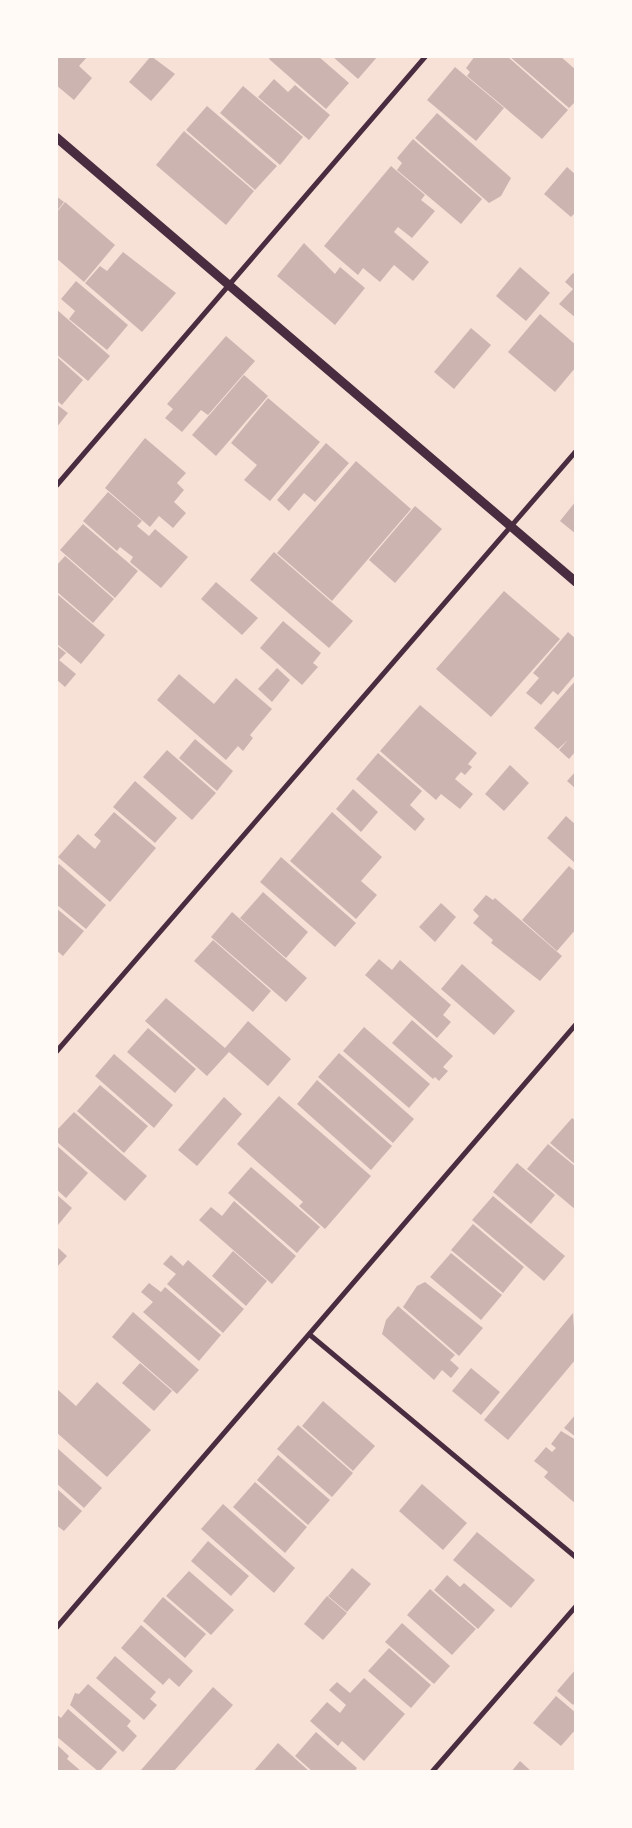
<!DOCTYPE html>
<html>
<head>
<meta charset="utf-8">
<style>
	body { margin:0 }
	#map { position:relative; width:632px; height:1828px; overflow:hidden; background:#f7e1d7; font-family:"Archivo Narrow",sans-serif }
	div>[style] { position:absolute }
	.building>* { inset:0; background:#ccb4b1 }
	.minor>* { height:5px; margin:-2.5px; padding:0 2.5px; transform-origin:2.5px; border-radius:2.5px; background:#4a2c40 }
	.tertiary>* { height:9px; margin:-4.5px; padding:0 4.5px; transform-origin:4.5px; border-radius:4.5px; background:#4a2c40 }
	span { translate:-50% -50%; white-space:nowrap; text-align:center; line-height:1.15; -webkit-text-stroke:4.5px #fffaf5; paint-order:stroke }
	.frame { position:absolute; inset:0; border:58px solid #fffaf5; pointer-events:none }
</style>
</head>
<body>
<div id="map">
	<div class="building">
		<div style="clip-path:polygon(56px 56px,88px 56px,79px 66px,92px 78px,74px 100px,56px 85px)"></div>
		<div style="clip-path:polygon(151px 56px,175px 74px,151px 101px,129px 82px)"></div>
		<div style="clip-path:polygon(271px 56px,318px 56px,349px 83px,326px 109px,269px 59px)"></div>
		<div style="clip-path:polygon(332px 56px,378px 56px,358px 79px)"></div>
		<div style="clip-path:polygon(475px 56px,507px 56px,568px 110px,542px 139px,467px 76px,470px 72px,466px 68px)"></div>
		<div style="clip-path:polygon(509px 56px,560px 56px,576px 70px,576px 101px,569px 108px)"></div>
		<div style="clip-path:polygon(455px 67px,504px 108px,476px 141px,427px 100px)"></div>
		<div style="clip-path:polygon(274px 79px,288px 92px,295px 85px,330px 115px,309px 140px,258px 97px)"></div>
		<div style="clip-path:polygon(243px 86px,303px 137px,280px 165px,220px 113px)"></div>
		<div style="clip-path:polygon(207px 106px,277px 166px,255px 190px,186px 130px)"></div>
		<div style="clip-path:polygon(437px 113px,511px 178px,501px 196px,489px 203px,415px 138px)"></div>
		<div style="clip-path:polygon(184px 131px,254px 191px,226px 225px,156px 165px)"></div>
		<div style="clip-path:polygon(413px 139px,482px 199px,461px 224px,397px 170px,402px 163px,397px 158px)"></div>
		<div style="clip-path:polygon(391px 166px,425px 195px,421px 200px,435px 211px,412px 238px,398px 227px,394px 232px,429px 262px,413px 281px,394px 265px,380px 282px,363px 268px,358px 275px,324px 246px)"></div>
		<div style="clip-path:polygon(567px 167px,576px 175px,576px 212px,571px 217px,544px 194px)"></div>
		<div style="clip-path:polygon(56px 196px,64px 202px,56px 212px)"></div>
		<div style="clip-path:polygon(65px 202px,115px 245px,84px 282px,56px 258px,56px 213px)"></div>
		<div style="clip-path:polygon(304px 243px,335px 274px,340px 267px,365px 288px,335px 325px,277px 276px)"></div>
		<div style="clip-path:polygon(123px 252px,176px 293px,142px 332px,85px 283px,100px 266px,107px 271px)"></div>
		<div style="clip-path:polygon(520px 267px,550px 293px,526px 321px,496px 296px)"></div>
		<div style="clip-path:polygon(573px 273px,576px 275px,576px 318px,559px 304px,573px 289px,565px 282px)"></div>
		<div style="clip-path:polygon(76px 281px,128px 325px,107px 350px,69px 319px,75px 311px,61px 299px)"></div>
		<div style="clip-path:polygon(56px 309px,110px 356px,88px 381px,56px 354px)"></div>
		<div style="clip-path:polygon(540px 314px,576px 345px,576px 367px,555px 392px,508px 352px)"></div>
		<div style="clip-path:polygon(471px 328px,491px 345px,454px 389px,434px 372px)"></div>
		<div style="clip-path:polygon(226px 336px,255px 361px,208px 415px,201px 410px,182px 432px,165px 418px,173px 409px,167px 404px)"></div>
		<div style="clip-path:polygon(56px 356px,83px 380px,62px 405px,56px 400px)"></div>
		<div style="clip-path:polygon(244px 375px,268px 396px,216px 456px,192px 435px)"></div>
		<div style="clip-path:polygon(268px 398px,320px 442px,270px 501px,244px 480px,257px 465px,231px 443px)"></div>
		<div style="clip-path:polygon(56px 404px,68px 413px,56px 428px)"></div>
		<div style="clip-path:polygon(145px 438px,186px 473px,177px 483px,184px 490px,174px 502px,186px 513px,173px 528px,159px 516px,150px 527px,105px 488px)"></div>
		<div style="clip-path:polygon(326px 443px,349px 463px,315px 502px,304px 493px,289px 511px,277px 500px)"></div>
		<div style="clip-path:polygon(356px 461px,411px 509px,332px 601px,277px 553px)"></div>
		<div style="clip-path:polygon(108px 492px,142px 521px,137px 526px,149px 536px,155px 529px,188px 557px,161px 588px,130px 562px,133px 557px,120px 547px,117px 551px,83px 521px)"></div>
		<div style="clip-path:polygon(576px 501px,576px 534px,560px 521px)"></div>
		<div style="clip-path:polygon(415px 506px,442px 529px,395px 583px,369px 560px)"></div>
		<div style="clip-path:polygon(83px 524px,138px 571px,115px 598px,60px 550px)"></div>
		<div style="clip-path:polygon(274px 552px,353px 621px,329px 648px,250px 580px)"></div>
		<div style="clip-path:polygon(65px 556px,114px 599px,93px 623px,56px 591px,56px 566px)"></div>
		<div style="clip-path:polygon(216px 582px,258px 618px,242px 635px,201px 599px)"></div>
		<div style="clip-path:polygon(504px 591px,560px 639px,491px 717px,436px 669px)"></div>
		<div style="clip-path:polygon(56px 593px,105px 635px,81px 664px,56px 643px)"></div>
		<div style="clip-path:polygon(283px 621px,321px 653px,313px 663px,318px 667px,302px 685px,260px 648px)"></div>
		<div style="clip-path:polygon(568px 632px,576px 639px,576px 674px,558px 695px,553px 691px,541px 705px,526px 693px,539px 678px,533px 673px)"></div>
		<div style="clip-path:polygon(56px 645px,66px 653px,59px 660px,76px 674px,65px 687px,56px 679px)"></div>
		<div style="clip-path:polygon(277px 668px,290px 680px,272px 702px,258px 689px)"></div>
		<div style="clip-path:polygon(179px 674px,214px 704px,236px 678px,272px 709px,250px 735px,253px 738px,243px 751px,238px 746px,226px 760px,157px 700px)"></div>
		<div style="clip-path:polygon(576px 680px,576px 751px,569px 759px,559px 750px,568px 740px,558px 749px,534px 728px)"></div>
		<div style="clip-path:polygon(420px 705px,477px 753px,468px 764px,472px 767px,465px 775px,461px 772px,455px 779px,473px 794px,460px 809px,441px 794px,436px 800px,380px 751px)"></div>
		<div style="clip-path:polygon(195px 739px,233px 771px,217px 791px,179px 758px)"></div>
		<div style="clip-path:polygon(167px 750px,216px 793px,192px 820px,143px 777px)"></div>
		<div style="clip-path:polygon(378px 753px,422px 791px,410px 805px,425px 819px,415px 831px,356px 779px)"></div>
		<div style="clip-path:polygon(510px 765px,529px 783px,504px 811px,485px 794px)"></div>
		<div style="clip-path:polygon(576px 771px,576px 789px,567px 781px)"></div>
		<div style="clip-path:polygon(135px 781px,177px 818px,155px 843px,113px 807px)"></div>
		<div style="clip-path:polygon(353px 789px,378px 812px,361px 832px,336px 809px)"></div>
		<div style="clip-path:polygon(114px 812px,156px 848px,110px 902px,58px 857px,78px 834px,95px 849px,101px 841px,94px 835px)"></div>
		<div style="clip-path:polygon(332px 812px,382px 857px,361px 881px,377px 895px,356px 919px,290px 861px)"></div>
		<div style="clip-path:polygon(566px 816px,576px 825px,576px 864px,547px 838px)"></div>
		<div style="clip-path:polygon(281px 857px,356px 923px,335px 947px,260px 882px)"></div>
		<div style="clip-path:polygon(59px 864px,106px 905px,86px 929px,56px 904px,56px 868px)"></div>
		<div style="clip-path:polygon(569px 866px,576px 872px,576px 929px,557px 951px,522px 920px)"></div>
		<div style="clip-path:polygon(263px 892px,308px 932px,286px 958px,240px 918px)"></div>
		<div style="clip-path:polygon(486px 895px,493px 900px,495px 898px,562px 956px,540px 981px,491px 943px,493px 940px,473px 923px,479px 916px,473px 910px)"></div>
		<div style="clip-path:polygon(441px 903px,456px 917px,435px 942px,419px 927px)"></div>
		<div style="clip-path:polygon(56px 908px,84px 931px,63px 956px,56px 950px)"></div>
		<div style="clip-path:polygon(232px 912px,307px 978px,286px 1002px,211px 937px)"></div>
		<div style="clip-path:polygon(213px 940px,271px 991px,253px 1012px,194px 961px)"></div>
		<div style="clip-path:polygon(379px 959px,392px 970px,400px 960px,451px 1005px,443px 1015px,451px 1022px,437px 1038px,365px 975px)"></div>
		<div style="clip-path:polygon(462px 964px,515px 1011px,494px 1035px,441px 989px)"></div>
		<div style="clip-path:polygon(166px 998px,225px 1048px,248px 1021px,291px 1059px,268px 1086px,229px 1052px,207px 1076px,145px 1021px)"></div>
		<div style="clip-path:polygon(412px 1020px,453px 1056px,443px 1067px,448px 1071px,439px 1081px,435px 1077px,433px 1079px,392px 1043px)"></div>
		<div style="clip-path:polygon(364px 1027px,430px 1084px,409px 1108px,343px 1051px)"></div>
		<div style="clip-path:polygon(148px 1028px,196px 1069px,175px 1093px,127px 1052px)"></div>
		<div style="clip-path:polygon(339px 1053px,414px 1119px,393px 1143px,318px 1077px)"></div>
		<div style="clip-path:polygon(114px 1054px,173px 1105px,154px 1128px,95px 1076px)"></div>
		<div style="clip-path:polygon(317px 1080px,392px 1146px,371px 1170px,297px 1104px)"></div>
		<div style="clip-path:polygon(100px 1085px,148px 1126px,124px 1153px,77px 1111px)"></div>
		<div style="clip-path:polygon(279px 1096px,371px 1176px,325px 1229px,299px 1206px,303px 1202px,237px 1144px)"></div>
		<div style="clip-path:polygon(224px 1097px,242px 1114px,197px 1166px,178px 1150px)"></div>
		<div style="clip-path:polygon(74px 1112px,147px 1176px,125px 1201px,56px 1141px,56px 1131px)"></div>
		<div style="clip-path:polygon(572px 1118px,576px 1121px,576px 1165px,550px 1143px)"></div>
		<div style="clip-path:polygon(548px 1144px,576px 1167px,576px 1210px,527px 1169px)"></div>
		<div style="clip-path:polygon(56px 1145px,88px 1173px,66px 1198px,56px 1189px)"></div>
		<div style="clip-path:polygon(517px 1163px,555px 1195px,531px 1224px,493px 1192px)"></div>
		<div style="clip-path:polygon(251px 1167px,320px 1227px,297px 1253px,228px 1193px)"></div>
		<div style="clip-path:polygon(56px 1194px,72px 1208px,58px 1225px,56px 1223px)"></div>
		<div style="clip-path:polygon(493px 1196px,565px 1256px,544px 1281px,472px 1220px)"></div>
		<div style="clip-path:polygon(234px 1201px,296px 1256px,272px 1284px,199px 1220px,211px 1207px,222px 1216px)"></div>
		<div style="clip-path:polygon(473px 1224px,524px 1267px,503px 1293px,451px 1250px)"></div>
		<div style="clip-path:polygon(56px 1246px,67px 1256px,56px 1268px)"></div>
		<div style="clip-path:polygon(233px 1251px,267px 1281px,246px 1306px,212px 1276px)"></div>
		<div style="clip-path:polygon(451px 1253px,502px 1295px,481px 1320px,430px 1277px)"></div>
		<div style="clip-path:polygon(171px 1255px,183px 1266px,188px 1260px,244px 1309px,223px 1333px,167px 1284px,176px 1274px,163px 1264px)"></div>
		<div style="clip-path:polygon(425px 1282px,483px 1328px,459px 1356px,403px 1307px,417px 1286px)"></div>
		<div style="clip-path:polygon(149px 1283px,161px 1292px,165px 1287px,221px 1335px,199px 1361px,143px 1312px,153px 1302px,141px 1292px)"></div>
		<div style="clip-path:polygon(398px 1306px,455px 1355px,450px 1360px,459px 1368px,451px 1378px,442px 1370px,434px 1380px,382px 1334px,386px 1320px)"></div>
		<div style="clip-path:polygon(133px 1312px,199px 1370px,177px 1394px,112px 1337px)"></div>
		<div style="clip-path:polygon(573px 1313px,576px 1359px,508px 1440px,484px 1420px)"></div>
		<div style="clip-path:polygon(140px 1363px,172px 1391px,154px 1411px,122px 1383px)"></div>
		<div style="clip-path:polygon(471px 1368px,500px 1392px,481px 1415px,452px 1391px)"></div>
		<div style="clip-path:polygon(97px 1382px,151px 1430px,107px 1477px,56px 1432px,56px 1388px,76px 1406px)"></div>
		<div style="clip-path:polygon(323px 1401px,375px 1446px,353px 1471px,302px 1426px)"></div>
		<div style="clip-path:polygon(576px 1414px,576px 1437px,564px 1428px)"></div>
		<div style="clip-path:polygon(298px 1425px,353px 1473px,332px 1497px,277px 1449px)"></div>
		<div style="clip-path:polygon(561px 1431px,576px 1440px,576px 1504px,544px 1477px,548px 1472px,534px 1461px,546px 1447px,552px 1452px,556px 1448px,551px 1444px)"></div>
		<div style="clip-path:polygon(56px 1447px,102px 1488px,84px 1508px,56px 1483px)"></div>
		<div style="clip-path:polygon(278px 1455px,330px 1500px,308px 1525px,257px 1480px)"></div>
		<div style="clip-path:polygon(255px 1482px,307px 1527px,285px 1553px,233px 1507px)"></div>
		<div style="clip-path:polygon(422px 1484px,467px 1523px,443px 1550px,399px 1511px)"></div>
		<div style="clip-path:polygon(56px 1488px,82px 1511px,64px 1531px,56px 1525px)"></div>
		<div style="clip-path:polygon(223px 1504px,295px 1568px,274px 1593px,201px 1529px)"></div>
		<div style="clip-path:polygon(477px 1532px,535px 1580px,511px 1608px,453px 1560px)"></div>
		<div style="clip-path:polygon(208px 1541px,249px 1576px,231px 1596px,191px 1561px)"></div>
		<div style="clip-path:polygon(352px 1568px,371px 1584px,347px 1612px,328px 1596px)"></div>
		<div style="clip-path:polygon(189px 1571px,234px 1610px,211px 1635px,166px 1596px)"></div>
		<div style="clip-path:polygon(447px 1575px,460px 1587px,464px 1583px,495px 1610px,478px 1629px,434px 1590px)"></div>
		<div style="clip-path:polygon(430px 1589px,476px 1629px,452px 1655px,407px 1615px)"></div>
		<div style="clip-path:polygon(327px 1596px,347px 1613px,323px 1640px,304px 1624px)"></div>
		<div style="clip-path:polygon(163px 1597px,206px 1634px,185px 1658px,143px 1621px)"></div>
		<div style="clip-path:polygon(402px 1623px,450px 1666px,434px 1684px,385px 1642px)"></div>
		<div style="clip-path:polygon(141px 1625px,193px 1671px,179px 1687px,169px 1678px,163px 1685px,121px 1648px)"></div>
		<div style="clip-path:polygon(389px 1648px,431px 1685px,411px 1708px,368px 1671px)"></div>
		<div style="clip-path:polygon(115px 1656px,156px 1692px,150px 1699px,157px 1705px,144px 1720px,96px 1678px)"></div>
		<div style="clip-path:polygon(576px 1669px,576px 1701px,573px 1705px,557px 1691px)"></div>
		<div style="clip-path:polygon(364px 1678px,405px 1714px,364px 1761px,342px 1741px,338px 1746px,310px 1721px,327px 1702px,340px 1713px,346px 1705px,329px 1690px,337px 1682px,350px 1693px)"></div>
		<div style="clip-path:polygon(88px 1684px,131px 1721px,127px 1726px,137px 1736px,123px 1752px,70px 1705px,75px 1693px,79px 1694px)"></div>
		<div style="clip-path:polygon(213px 1687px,233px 1705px,173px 1772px,143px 1772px,141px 1770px)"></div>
		<div style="clip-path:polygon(556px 1696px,576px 1713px,576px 1729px,561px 1746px,533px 1723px)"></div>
		<div style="clip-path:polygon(68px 1709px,117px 1752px,99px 1772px,56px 1736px,56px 1714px,61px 1718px)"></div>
		<div style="clip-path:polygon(316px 1732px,357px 1768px,354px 1772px,313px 1772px,295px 1756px)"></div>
		<div style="clip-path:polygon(278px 1743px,310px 1772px,253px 1772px)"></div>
		<div style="clip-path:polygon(56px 1744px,69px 1756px,67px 1759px,82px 1772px,56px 1772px)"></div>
		<div style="clip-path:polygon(520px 1761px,532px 1772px,511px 1772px)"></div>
	</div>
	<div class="minor">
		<div style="left:56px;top:485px;width:566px;rotate:-49.3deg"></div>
		<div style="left:56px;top:1051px;width:795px;rotate:-49.13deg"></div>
		<div style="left:309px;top:1334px;width:348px;rotate:39.9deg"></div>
		<div style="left:56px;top:1627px;width:797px;rotate:-49.27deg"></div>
		<div style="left:431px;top:1772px;width:221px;rotate:-49deg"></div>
	</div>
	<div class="tertiary">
		<div style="left:56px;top:137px;width:684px;rotate:40.56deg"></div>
	</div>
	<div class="frame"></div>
</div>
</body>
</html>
